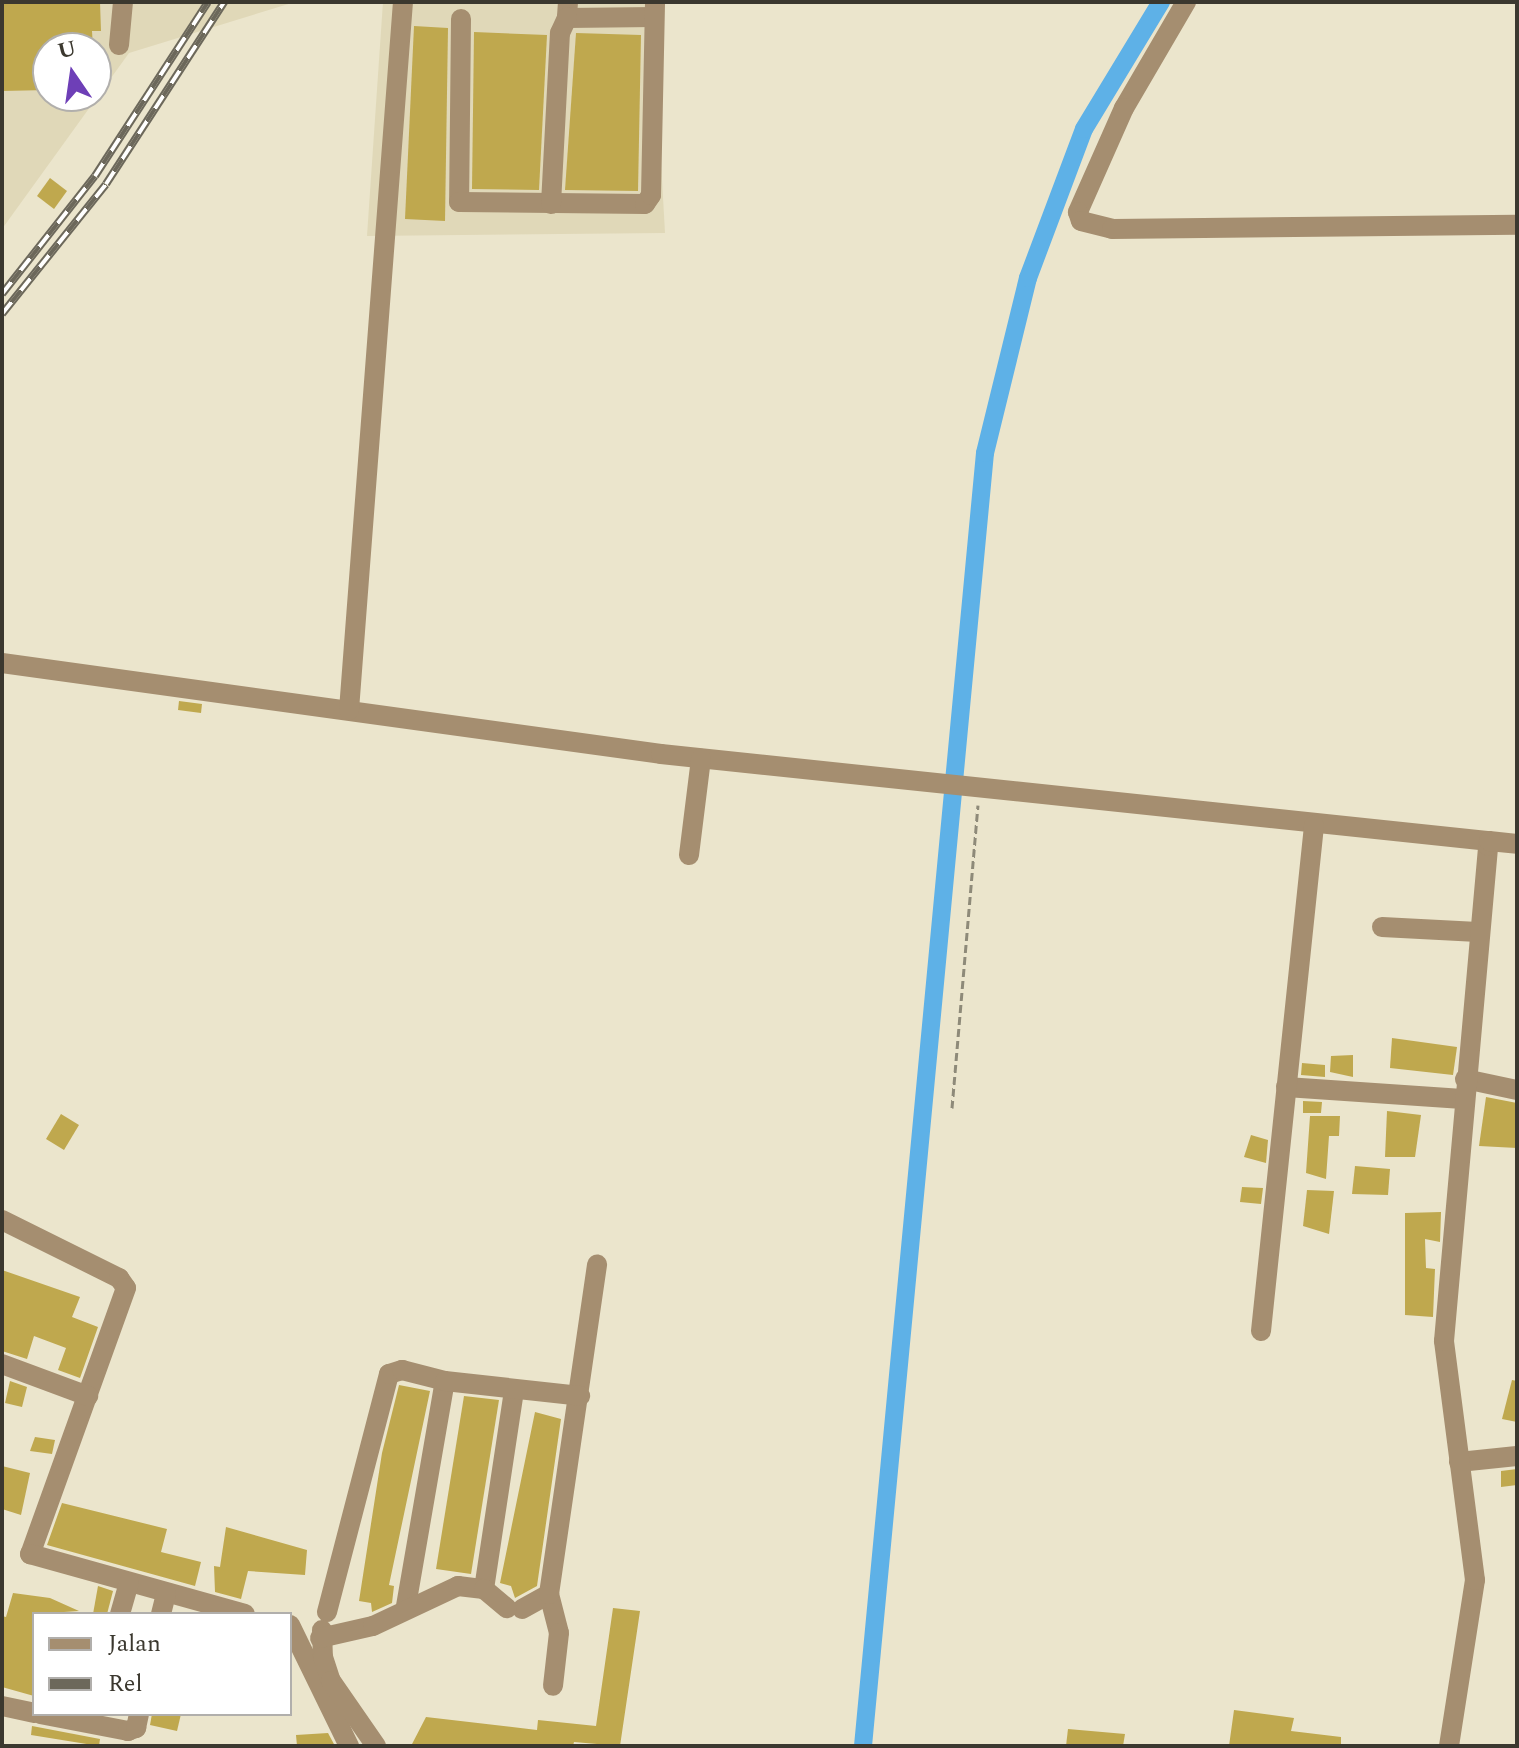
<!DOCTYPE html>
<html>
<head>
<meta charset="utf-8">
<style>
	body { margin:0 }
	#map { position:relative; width:1519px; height:1748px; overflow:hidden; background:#ebe5cc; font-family:Spectral,serif }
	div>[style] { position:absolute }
	.built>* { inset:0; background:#e0d8b8 }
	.canal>* { height:18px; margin:-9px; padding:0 9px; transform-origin:9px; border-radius:9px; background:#5eb1e7 }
	.building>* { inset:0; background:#bfa84e }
	.path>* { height:3px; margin-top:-1.5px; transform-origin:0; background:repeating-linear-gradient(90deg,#8e8a79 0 8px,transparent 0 12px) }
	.minor>* { height:20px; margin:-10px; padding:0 10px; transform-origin:10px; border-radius:10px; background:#a58e70 }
	.rail>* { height:8px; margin-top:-4px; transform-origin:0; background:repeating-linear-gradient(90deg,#fff 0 15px,#6c685b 0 30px); box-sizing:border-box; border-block:2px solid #6c685b }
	span { translate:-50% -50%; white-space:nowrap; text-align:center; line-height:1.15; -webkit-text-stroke:7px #fff; paint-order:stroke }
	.frame { position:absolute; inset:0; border:4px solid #3b382f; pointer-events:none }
	.legend { position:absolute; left:32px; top:1612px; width:260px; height:104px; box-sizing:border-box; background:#fff; border:2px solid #b1afac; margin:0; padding:10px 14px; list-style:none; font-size:24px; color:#3b382f }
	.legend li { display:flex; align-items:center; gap:16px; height:40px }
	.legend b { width:40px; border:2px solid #b1afac }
	.north { position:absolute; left:32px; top:32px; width:80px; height:80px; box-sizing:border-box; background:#fff; border:2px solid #b1afac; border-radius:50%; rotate:347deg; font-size:22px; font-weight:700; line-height:32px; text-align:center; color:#3b382f }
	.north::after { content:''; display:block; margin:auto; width:28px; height:36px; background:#6e3fb7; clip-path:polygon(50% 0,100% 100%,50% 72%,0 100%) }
</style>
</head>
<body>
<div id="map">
	<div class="built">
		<div style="clip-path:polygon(evenodd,2px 2px,295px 2px,129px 53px,2px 229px,2px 2px,48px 48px,96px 48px,96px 96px,48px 96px,48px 48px)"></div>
		<div style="clip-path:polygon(383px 2px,652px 2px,665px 233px,367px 236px)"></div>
	</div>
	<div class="canal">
		<div style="left:863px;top:1746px;width:1299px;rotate:-84.61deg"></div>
		<div style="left:985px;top:453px;width:180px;rotate:-76.2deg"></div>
		<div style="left:1028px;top:278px;width:159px;rotate:-69.4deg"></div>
		<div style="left:1084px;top:129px;width:149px;rotate:-58.8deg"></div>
	</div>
	<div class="building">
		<div style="clip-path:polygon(2px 2px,100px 2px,101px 31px,92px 31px,93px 48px,48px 48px,48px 90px,2px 91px)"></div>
		<div style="clip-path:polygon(414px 26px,448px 28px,445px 221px,405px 219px)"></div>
		<div style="clip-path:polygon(474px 32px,547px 35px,539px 190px,472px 189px)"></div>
		<div style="clip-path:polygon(576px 33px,641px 35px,638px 191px,565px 190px)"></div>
		<div style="clip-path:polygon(50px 178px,67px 191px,54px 209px,37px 196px)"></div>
		<div style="clip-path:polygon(179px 701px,202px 704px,201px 713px,178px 710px)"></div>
		<div style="clip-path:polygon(1392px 1038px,1457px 1047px,1453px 1075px,1390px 1068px)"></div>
		<div style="clip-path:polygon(1353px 1055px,1353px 1077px,1330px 1072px,1331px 1056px)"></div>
		<div style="clip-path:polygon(1302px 1063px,1325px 1065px,1325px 1077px,1301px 1075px)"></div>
		<div style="clip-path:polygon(1486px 1097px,1517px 1103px,1517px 1148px,1479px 1146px)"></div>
		<div style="clip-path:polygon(1303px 1101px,1322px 1102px,1321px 1113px,1303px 1113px)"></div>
		<div style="clip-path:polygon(1387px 1111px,1421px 1115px,1415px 1157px,1385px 1157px)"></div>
		<div style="clip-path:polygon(61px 1114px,79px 1125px,64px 1150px,46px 1139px)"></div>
		<div style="clip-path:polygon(1310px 1116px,1340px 1116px,1339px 1136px,1329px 1136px,1326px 1179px,1306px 1173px)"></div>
		<div style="clip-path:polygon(1251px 1135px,1268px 1140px,1266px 1163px,1244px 1157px)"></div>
		<div style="clip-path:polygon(1355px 1166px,1390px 1169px,1388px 1195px,1352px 1194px)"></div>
		<div style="clip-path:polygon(1242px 1187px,1263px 1188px,1261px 1204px,1240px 1202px)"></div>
		<div style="clip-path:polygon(1307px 1190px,1334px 1191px,1329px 1234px,1303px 1226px)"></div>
		<div style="clip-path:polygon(1441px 1212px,1440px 1242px,1425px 1239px,1426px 1268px,1435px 1269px,1433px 1317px,1405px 1315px,1405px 1213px)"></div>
		<div style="clip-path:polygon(2px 1270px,80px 1297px,72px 1317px,98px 1327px,80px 1378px,58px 1370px,66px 1348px,34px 1336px,27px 1359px,2px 1351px)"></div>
		<div style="clip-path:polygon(1512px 1380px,1517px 1381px,1517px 1422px,1502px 1419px)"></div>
		<div style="clip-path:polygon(10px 1381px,27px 1387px,22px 1407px,5px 1403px)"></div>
		<div style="clip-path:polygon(399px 1385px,430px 1391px,389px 1585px,394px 1586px,392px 1603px,372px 1612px,371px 1603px,359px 1601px,382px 1453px)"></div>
		<div style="clip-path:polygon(464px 1396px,499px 1400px,471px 1574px,436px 1569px)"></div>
		<div style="clip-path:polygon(535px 1412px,561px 1419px,537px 1586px,515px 1598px,511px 1586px,500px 1583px)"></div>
		<div style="clip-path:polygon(35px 1437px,55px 1440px,52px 1454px,30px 1451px)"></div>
		<div style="clip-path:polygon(2px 1466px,30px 1473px,21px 1515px,2px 1509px)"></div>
		<div style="clip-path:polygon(1517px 1469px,1517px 1485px,1501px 1487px,1501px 1471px)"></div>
		<div style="clip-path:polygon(62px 1503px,167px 1529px,161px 1552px,201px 1562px,195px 1586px,47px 1545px)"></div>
		<div style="clip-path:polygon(226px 1527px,307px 1550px,305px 1575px,248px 1571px,241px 1599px,215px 1592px,214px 1566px,220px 1567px)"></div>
		<div style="clip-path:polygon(98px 1586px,113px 1591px,107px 1614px,93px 1614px)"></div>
		<div style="clip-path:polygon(13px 1593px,50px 1598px,79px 1611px,34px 1614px,34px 1696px,2px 1687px,2px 1616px,6px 1617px)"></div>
		<div style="clip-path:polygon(613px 1608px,640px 1611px,620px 1746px,574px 1742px,573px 1746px,411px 1746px,426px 1717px,537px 1730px,538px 1720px,596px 1726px)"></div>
		<div style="clip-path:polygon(1234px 1710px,1294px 1718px,1291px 1731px,1341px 1737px,1341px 1746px,1229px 1746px)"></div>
		<div style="clip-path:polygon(152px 1714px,181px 1714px,177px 1731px,150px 1725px)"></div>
		<div style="clip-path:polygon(32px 1726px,100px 1739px,99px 1746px,31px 1735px)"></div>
		<div style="clip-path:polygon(1068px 1729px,1125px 1734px,1123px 1746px,1066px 1746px)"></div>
		<div style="clip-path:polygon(328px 1733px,335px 1746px,297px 1746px,296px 1735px)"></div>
	</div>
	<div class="path">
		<div style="left:952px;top:1108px;width:304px;rotate:-85.1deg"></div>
	</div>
	<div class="minor">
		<div style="left:568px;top:2px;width:16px;rotate:94deg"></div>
		<div style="left:567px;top:18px;width:87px;rotate:-0.7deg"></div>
		<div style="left:1186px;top:2px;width:123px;rotate:120.3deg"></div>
		<div style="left:1124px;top:108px;width:114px;rotate:113.9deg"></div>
		<div style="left:1078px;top:212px;width:9px;rotate:72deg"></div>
		<div style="left:1081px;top:221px;width:32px;rotate:14deg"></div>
		<div style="left:1112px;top:229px;width:405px;rotate:-0.6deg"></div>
		<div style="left:461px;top:19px;width:183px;rotate:90.6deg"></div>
		<div style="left:459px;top:202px;width:186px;rotate:0.6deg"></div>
		<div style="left:645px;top:204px;width:11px;rotate:-56deg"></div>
		<div style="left:651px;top:195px;width:193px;rotate:-88.8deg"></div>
		<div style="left:119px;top:45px;width:43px;rotate:-84.7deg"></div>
		<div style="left:551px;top:204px;width:171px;rotate:-87deg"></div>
		<div style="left:560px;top:33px;width:17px;rotate:-65deg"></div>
		<div style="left:2px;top:663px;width:665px;rotate:7.86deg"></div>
		<div style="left:661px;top:754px;width:833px;rotate:6deg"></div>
		<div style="left:349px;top:710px;width:710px;rotate:-85.64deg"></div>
		<div style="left:689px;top:855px;width:97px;rotate:-82.9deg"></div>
		<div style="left:1382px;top:927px;width:96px;rotate:3deg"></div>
		<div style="left:1465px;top:1079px;width:53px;rotate:11.9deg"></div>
		<div style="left:1286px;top:1087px;width:177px;rotate:3.9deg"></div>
		<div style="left:2px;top:1220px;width:131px;rotate:26.4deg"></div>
		<div style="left:119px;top:1278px;width:12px;rotate:55deg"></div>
		<div style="left:126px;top:1288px;width:283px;rotate:109.8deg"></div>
		<div style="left:30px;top:1554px;width:223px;rotate:15.6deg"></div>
		<div style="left:1261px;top:1331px;width:508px;rotate:-84.01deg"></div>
		<div style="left:2px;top:1364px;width:92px;rotate:20.4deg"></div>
		<div style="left:1459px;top:1462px;width:58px;rotate:-5.9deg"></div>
		<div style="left:484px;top:1589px;width:201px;rotate:-81.4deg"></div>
		<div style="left:549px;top:1594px;width:40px;rotate:75.6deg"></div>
		<div style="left:559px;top:1633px;width:53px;rotate:96.5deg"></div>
		<div style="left:406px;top:1606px;width:228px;rotate:-80.2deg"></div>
		<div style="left:522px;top:1609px;width:31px;rotate:-29deg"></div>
		<div style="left:549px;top:1594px;width:333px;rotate:-81.7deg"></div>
		<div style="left:327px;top:1612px;width:246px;rotate:-75.4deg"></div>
		<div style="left:389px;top:1374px;width:14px;rotate:-17deg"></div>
		<div style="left:402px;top:1370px;width:44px;rotate:14.3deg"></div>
		<div style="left:445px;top:1381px;width:136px;rotate:6.3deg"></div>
		<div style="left:120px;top:1614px;width:33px;rotate:-74deg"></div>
		<div style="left:161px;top:1614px;width:21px;rotate:-76deg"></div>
		<div style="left:290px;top:1625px;width:135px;rotate:64deg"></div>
		<div style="left:322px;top:1630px;width:27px;rotate:88deg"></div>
		<div style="left:323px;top:1657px;width:25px;rotate:72deg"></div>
		<div style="left:331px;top:1681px;width:79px;rotate:55.3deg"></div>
		<div style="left:320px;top:1638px;width:54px;rotate:-12.8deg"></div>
		<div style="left:373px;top:1626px;width:94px;rotate:-25.2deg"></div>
		<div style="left:458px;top:1586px;width:26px;rotate:7deg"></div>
		<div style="left:484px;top:1589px;width:30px;rotate:40deg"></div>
		<div style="left:2px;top:1706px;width:33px;rotate:12deg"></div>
		<div style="left:40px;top:1714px;width:90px;rotate:10.9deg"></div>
		<div style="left:128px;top:1731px;width:9px;rotate:-21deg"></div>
		<div style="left:136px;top:1728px;width:14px;rotate:-78deg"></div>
		<div style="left:1449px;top:1746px;width:168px;rotate:-81.1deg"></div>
		<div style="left:1475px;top:1580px;width:241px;rotate:-97.4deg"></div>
		<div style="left:1444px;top:1341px;width:497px;rotate:-84.9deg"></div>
		<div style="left:1488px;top:846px;width:5px;rotate:-79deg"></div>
		<div style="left:1489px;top:841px;width:28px;rotate:6deg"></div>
	</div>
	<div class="rail">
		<div style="left:2px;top:294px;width:150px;rotate:-51.8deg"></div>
		<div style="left:95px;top:176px;width:207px;rotate:-57deg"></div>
		<div style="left:2px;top:314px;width:166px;rotate:-51.3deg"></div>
		<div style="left:106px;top:184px;width:217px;rotate:-57deg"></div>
	</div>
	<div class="frame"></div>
	<ul class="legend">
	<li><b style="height:10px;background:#a58e70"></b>Jalan</li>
	<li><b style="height:10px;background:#6c685b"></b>Rel</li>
	</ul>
	<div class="north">U</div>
</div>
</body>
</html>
